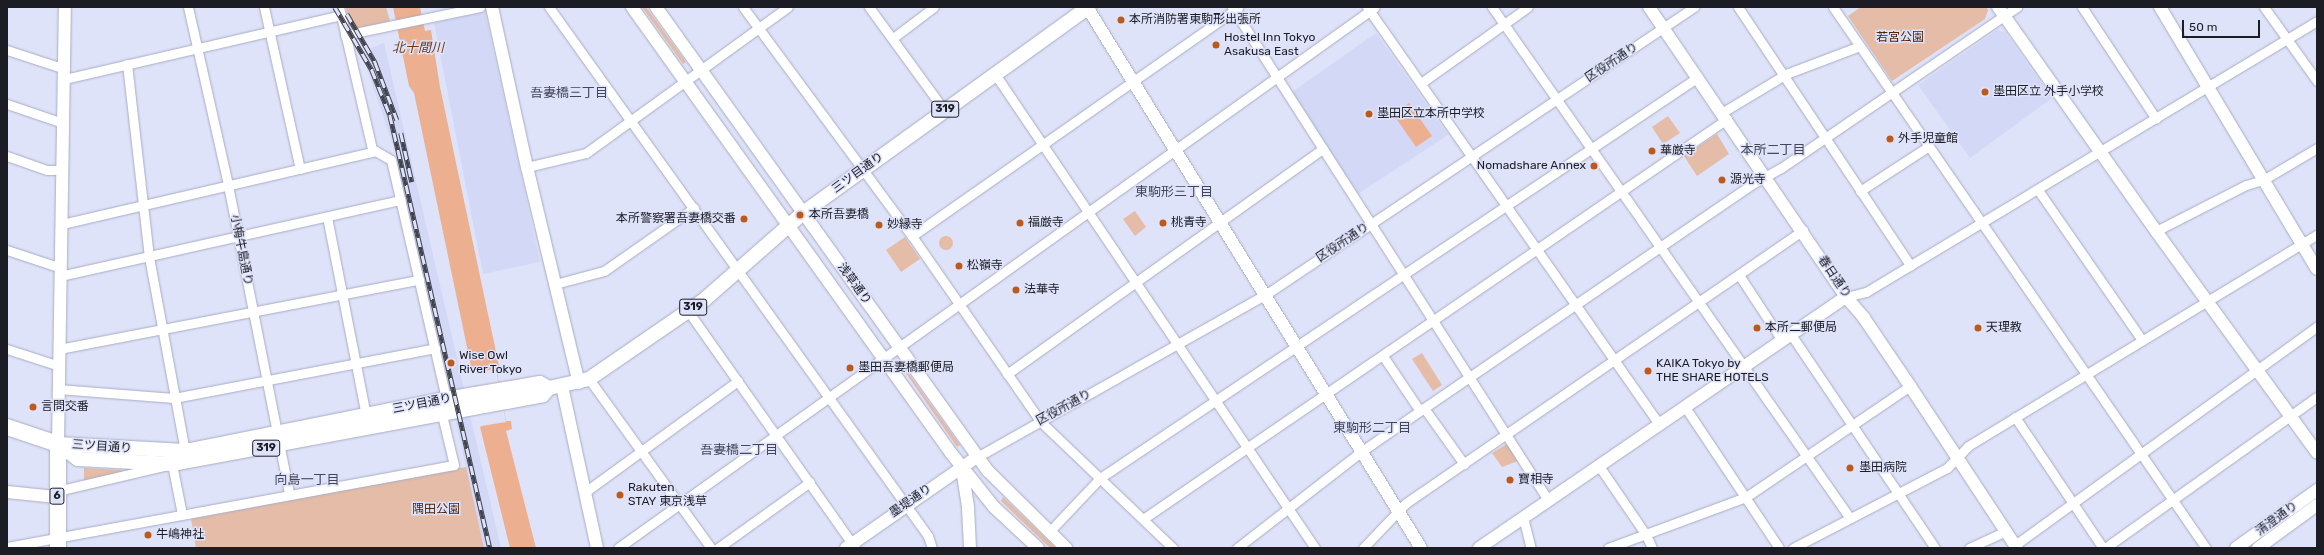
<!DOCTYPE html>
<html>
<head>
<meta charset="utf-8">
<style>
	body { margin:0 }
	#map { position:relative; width:2324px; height:555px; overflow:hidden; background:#dfe3fa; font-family:Rubik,"Noto Sans JP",sans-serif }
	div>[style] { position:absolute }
	.built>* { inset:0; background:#d2d8f6 }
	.green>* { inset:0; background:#e4bca8 }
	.round { border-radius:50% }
	.water>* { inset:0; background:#ecaf90 }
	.pier>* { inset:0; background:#dfe3fa }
	.roads { filter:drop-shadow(0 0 1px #a8acc2) drop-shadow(0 0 1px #a8acc2) }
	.street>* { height:9px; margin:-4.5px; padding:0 4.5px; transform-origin:4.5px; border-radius:4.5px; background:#fff }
	.secondary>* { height:12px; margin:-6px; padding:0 6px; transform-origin:6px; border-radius:6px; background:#fff }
	.primary>* { height:14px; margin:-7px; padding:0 7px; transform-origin:7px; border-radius:7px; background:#fff }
	.highway>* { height:16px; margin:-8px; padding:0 8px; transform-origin:8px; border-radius:8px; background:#fff }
	.rail>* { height:4.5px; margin-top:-2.25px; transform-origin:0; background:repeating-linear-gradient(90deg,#dfe3fa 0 9px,#41434e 0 18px); box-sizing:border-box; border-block:1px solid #41434e }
	.dots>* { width:11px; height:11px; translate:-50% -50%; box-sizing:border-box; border:2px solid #dfe3fa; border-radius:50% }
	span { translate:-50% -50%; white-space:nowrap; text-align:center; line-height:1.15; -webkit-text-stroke:3px #dfe3fa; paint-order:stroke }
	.shield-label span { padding:1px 3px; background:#dfe3fa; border:1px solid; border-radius:3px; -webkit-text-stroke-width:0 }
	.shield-label { font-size:11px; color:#1b1c24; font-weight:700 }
	.poi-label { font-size:12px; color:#1b1c24 }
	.left { translate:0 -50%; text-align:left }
	.right { translate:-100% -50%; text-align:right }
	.park-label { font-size:12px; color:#4d260f }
	.street-label { font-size:12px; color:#1b1c24 }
	.water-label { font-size:13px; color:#703817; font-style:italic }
	.neighbourhood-label { font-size:13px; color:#44475a }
	.frame { position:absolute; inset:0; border:8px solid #1b1c24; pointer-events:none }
	.scale { position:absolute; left:2182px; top:20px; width:78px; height:18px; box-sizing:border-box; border:2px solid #1b1c24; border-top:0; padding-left:5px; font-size:12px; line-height:14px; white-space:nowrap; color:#1b1c24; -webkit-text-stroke:3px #dfe3fa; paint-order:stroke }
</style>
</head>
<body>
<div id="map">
	<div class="built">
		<div style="clip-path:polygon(485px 12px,540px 262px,483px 274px,434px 23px)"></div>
		<div style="clip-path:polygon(1997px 30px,2005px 32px,2052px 98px,1970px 158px,1918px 85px)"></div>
		<div style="clip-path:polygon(1376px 33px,1448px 135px,1358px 194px,1292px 92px)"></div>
		<div style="clip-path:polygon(384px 43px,481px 462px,501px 548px,484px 548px,395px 151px,361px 52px)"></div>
	</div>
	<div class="green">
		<div style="clip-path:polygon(346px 7px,386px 7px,390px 21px,354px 29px,350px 26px)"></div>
		<div style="clip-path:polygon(642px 7px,646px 7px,686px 62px,683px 64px)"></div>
		<div style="clip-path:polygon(1861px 7px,1986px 7px,1988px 10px,1985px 19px,1892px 81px,1848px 16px)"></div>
		<div style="clip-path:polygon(1668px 116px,1680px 133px,1663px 144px,1652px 127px)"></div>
		<div style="clip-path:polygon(1717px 134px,1729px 154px,1697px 176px,1684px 156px)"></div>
		<div style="clip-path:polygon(1135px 211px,1146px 227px,1135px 236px,1123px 219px)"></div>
		<div class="round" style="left:939px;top:236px;width:14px;height:14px"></div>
		<div style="clip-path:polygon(905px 237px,920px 259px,901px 272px,886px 250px)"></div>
		<div style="clip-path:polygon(1422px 353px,1442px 385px,1433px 391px,1412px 359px)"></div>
		<div style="clip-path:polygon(899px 363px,901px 363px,960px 445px,957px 447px)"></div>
		<div style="clip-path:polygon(1507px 444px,1518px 461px,1502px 467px,1492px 453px)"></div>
		<div style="clip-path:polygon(466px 467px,484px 548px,196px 548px,191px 519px)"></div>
		<div style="clip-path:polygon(84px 468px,121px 470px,122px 472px,84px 481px)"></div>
		<div style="clip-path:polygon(1003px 497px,1056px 548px,1050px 548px,1001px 501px)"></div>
	</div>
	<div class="water">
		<div style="clip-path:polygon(393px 7px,420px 7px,425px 31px,431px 30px,440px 87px,499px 366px,496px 367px,506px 421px,511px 421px,512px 429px,506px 431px,536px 548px,510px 548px,480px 427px,482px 426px,472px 371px,414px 93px,409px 86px)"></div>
		<div style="clip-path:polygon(1409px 103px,1432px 136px,1416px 147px,1393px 114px)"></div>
	</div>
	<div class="pier">
		<div style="clip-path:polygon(496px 369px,506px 422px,481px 426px,471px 373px)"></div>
	</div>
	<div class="roads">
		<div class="street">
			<div style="left:188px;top:7px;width:182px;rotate:77.3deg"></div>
			<div style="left:228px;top:185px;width:315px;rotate:78.8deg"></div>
			<div style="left:264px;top:7px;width:166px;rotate:77.5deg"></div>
			<div style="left:339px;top:7px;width:146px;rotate:76.9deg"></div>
			<div style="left:372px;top:149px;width:22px;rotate:30deg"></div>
			<div style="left:391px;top:160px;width:245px;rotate:77deg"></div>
			<div style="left:549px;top:7px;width:651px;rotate:54.38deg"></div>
			<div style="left:928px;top:536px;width:13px;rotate:72deg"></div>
			<div style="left:743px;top:7px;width:285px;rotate:53.6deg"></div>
			<div style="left:912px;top:236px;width:225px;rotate:55.3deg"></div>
			<div style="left:1040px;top:421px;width:184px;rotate:43.7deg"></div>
			<div style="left:869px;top:7px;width:127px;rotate:53.9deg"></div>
			<div style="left:1232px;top:7px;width:586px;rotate:57.34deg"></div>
			<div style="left:1367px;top:7px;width:509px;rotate:55deg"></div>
			<div style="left:1492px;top:7px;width:624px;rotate:54.99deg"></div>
			<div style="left:1738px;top:7px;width:311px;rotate:56.3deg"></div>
			<div style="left:1833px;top:7px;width:657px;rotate:55.42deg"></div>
			<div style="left:2082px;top:7px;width:134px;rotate:56.5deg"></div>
			<div style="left:2264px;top:7px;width:91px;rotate:54.4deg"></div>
			<div style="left:345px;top:35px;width:138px;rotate:-11.7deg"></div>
			<div style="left:893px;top:38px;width:51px;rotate:-37.1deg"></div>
			<div style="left:7px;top:50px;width:61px;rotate:18.1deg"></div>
			<div style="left:127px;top:64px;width:194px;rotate:83.5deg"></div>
			<div style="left:149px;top:257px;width:197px;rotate:79.5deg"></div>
			<div style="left:995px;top:74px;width:572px;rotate:55.98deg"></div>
			<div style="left:64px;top:79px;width:284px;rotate:-13deg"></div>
			<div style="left:1421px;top:83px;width:131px;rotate:-35.4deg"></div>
			<div style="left:7px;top:104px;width:59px;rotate:18.7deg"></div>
			<div style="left:1723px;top:112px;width:74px;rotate:-31.1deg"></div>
			<div style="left:1786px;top:74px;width:79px;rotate:-20.7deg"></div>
			<div style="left:7px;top:156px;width:42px;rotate:19.3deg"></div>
			<div style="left:47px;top:170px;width:16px"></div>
			<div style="left:527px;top:167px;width:61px;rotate:-13.3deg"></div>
			<div style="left:586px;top:153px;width:249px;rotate:-35.9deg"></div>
			<div style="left:2038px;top:190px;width:183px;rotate:55.3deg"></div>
			<div style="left:1860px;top:191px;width:82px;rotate:-33.1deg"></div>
			<div style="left:327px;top:217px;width:202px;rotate:78.9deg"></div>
			<div style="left:62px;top:224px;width:322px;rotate:-13.1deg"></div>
			<div style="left:2156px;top:231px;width:101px;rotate:-27.1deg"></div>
			<div style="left:2246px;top:185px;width:18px;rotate:-16deg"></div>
			<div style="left:2263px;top:180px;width:63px;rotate:-30.7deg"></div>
			<div style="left:912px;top:236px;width:398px;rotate:-35deg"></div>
			<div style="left:7px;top:250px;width:57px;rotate:18.4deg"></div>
			<div style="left:1739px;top:275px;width:77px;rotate:56.7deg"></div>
			<div style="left:60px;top:276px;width:349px;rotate:-12.6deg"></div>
			<div style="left:555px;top:284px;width:51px;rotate:-14.9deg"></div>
			<div style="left:604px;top:271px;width:110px;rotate:-35deg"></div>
			<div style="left:1846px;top:297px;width:21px;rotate:-14deg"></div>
			<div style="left:1866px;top:292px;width:526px;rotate:-31deg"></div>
			<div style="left:688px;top:311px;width:290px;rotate:54.8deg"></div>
			<div style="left:1790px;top:333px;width:259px;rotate:56deg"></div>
			<div style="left:7px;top:349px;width:55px;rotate:18.1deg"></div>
			<div style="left:59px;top:349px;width:367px;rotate:-10.9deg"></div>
			<div style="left:1383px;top:356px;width:66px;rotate:56.1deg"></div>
			<div style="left:1007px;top:374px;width:388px;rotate:-35.5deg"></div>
			<div style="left:589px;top:379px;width:208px;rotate:54.2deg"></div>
			<div style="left:58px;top:389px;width:116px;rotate:4.4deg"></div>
			<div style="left:174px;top:398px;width:266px;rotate:-10.8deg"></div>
			<div style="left:1685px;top:407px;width:169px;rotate:56.3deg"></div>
			<div style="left:1424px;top:408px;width:69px;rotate:54.5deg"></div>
			<div style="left:2015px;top:417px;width:158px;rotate:56.1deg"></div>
			<div style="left:977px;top:457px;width:330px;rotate:-29.4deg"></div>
			<div style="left:1265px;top:295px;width:517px;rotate:-33.87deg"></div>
			<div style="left:1599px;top:466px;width:83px;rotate:55.7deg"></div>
			<div style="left:1646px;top:535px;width:14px;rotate:65deg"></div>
			<div style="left:57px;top:491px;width:118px;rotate:-13.2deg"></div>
			<div style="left:172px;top:464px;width:51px;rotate:78.7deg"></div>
			<div style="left:585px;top:492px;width:189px;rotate:-36deg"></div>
			<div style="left:1523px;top:517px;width:32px;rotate:76deg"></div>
			<div style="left:1143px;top:519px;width:708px;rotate:-34.41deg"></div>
			<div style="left:1049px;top:532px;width:74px;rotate:-46.6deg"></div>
			<div style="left:1100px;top:478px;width:720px;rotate:-33.84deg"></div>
			<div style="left:2015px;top:545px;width:373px;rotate:-35.9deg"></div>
			<div style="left:7px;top:547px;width:454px;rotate:-10.4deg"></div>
			<div style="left:454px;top:465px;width:51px;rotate:-103.5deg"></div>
			<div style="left:618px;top:548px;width:930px;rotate:-35.55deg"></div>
			<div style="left:718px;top:548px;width:113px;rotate:-35.7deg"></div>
			<div style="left:1237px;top:548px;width:158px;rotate:-37.8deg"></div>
			<div style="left:1362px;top:451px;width:75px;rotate:-34.7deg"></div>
			<div style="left:1424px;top:408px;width:397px;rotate:-34.3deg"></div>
			<div style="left:1752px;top:184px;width:33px;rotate:-29deg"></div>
			<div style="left:1781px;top:168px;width:286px;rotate:-34.3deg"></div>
			<div style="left:1363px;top:548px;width:62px;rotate:-46.3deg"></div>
			<div style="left:1406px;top:503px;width:482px;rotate:-34.5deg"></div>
			<div style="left:1608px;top:548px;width:147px;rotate:-20.3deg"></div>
			<div style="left:1746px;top:497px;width:198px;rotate:-34.1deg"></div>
			<div style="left:1793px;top:548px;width:174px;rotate:-27.5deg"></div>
			<div style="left:1947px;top:468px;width:30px;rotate:-46deg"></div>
			<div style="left:1968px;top:446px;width:408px;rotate:-31.2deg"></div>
			<div style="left:1969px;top:548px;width:41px;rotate:-24.7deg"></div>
			<div style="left:2105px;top:548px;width:260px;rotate:-35.5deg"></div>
		</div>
		<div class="secondary">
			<div style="left:492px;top:7px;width:164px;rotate:77.7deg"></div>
			<div style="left:527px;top:167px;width:222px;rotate:76.5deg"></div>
			<div style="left:632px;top:7px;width:548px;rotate:54.43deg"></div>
			<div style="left:951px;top:453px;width:69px;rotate:51.5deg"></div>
			<div style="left:994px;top:507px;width:60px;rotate:43deg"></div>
			<div style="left:656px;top:7px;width:571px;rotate:54.42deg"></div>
			<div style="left:988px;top:471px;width:110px;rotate:44.6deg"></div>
			<div style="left:1087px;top:7px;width:636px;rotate:58.31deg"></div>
			<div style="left:1649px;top:7px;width:351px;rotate:55.8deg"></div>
			<div style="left:1846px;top:297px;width:28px;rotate:49deg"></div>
			<div style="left:1864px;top:318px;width:82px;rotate:55.9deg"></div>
			<div style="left:1910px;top:386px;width:194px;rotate:56.6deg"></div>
			<div style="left:1998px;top:7px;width:274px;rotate:54.8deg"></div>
			<div style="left:2156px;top:231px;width:274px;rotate:54deg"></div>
			<div style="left:2160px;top:7px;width:305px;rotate:59.1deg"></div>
			<div style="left:562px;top:386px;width:166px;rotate:77.8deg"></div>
			<div style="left:58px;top:444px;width:437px;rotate:-89.1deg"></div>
			<div style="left:962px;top:469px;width:39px;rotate:81deg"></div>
			<div style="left:968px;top:508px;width:40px;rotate:87.1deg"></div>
			<div style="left:7px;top:492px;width:49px;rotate:5.8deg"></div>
			<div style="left:846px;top:548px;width:160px;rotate:-34.8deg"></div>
			<div style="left:1479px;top:548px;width:445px;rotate:-34.4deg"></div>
			<div style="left:2236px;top:548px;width:100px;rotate:-35.6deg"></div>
			<div style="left:2258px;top:548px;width:73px;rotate:-36.1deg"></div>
		</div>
		<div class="primary">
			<div style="left:58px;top:444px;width:25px;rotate:37deg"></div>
			<div style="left:78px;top:459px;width:94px;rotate:3deg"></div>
			<div style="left:172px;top:464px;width:377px;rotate:-10.5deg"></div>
			<div style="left:543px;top:395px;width:9px;rotate:-49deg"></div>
			<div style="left:549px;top:388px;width:41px;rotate:-12.7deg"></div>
			<div style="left:589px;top:379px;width:140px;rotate:-34.5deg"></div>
			<div style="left:704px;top:300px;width:132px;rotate:-41.3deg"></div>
			<div style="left:803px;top:213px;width:352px;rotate:-35.8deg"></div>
			<div style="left:58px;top:444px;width:127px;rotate:3.2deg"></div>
			<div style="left:185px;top:451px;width:266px;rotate:-11.3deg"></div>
			<div style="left:446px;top:399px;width:95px;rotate:-9.7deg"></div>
			<div style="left:540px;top:383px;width:10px;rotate:29deg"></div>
		</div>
		<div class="highway">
			<div style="left:7px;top:427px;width:54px;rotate:18.4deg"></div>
			<div style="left:58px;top:444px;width:104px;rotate:90deg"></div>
		</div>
	</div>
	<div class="rail">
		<div style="left:335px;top:7px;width:73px;rotate:59.6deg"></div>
		<div style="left:372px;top:70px;width:48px;rotate:68.2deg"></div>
		<div style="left:390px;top:115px;width:444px;rotate:77deg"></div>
		<div style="left:347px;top:14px;width:56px;rotate:59.7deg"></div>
		<div style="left:375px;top:62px;width:62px;rotate:69.2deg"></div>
		<div style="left:401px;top:133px;width:50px;rotate:77.3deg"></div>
	</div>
	<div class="dots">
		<div style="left:1121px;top:20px;background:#bc5a1b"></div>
		<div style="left:1216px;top:45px;background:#bc5a1b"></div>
		<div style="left:1985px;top:92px;background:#bc5a1b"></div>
		<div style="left:1369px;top:114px;background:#bc5a1b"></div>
		<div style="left:1890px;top:139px;background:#bc5a1b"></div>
		<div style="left:1652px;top:151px;background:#bc5a1b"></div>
		<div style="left:1594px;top:166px;background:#bc5a1b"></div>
		<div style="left:1722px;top:180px;background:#bc5a1b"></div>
		<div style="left:800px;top:215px;background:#bc5a1b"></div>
		<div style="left:744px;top:219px;background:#bc5a1b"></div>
		<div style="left:1020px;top:223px;background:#bc5a1b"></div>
		<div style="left:1163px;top:223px;background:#bc5a1b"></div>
		<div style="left:879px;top:225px;background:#bc5a1b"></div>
		<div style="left:959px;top:266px;background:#bc5a1b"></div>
		<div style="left:1016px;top:290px;background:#bc5a1b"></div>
		<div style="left:1757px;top:328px;background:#bc5a1b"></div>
		<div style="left:1978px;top:328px;background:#bc5a1b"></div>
		<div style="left:451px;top:363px;background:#bc5a1b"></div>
		<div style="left:850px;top:368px;background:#bc5a1b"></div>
		<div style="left:1648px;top:371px;background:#bc5a1b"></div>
		<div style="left:33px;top:407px;background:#bc5a1b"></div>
		<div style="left:1850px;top:468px;background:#bc5a1b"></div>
		<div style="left:1510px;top:480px;background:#bc5a1b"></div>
		<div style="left:620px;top:495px;background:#bc5a1b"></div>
		<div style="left:148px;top:535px;background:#bc5a1b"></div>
	</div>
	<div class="shield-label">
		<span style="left:945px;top:109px">319</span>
		<span style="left:693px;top:307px">319</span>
		<span style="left:266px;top:448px">319</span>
		<span style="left:57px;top:496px">6</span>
	</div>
	<div class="poi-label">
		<span class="left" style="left:1129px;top:20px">本所消防署東駒形出張所</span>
		<span class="left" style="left:1224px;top:45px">Hostel Inn Tokyo<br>Asakusa East</span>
		<span class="left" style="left:1993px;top:92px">墨田区立 外手小学校</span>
		<span class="left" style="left:1377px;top:114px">墨田区立本所中学校</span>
		<span class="left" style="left:1898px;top:139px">外手児童館</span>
		<span class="left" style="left:1660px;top:151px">華厳寺</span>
		<span class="right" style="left:1586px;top:166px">Nomadshare Annex</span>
		<span class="left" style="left:1730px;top:180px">源光寺</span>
		<span class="left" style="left:809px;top:215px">本所吾妻橋</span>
		<span class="right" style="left:736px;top:219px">本所警察署吾妻橋交番</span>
		<span class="left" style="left:1028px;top:223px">福厳寺</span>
		<span class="left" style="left:1171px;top:223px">桃青寺</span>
		<span class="left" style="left:887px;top:225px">妙縁寺</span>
		<span class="left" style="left:967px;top:266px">松嶺寺</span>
		<span class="left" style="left:1024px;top:290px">法華寺</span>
		<span class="left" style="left:1765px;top:328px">本所二郵便局</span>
		<span class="left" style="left:1986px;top:328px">天理教</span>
		<span class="left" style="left:459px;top:363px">Wise Owl<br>River Tokyo</span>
		<span class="left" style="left:1656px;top:371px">KAIKA Tokyo by<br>THE SHARE HOTELS</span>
		<span class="left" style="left:858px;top:368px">墨田吾妻橋郵便局</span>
		<span class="left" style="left:41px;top:407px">言問交番</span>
		<span class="left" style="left:1859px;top:468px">墨田病院</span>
		<span class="left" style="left:1518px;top:480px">寶相寺</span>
		<span class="left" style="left:628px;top:495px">Rakuten<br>STAY 東京浅草</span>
		<span class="left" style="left:156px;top:535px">牛嶋神社</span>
	</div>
	<div class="park-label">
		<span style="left:1900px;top:38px">若宮公園</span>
		<span style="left:436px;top:510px">隅田公園</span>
	</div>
	<div class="street-label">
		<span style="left:1612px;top:63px;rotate:-34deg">区役所通り</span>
		<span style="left:858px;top:173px;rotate:-36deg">三ツ目通り</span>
		<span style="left:1343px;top:243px;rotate:-34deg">区役所通り</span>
		<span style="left:241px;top:250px;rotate:79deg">小梅牛島通り</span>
		<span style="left:1834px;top:277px;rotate:56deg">春日通り</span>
		<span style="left:854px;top:284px;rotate:54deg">浅草通り</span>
		<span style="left:422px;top:404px;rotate:-11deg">三ツ目通り</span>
		<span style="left:1064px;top:408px;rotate:-29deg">区役所通り</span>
		<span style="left:102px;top:447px;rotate:4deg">三ツ目通り</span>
		<span style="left:911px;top:501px;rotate:-35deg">墨堤通り</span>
		<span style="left:2277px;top:519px;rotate:-36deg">清澄通り</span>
	</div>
	<div class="water-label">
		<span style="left:418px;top:48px">北十間川</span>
	</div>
	<div class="neighbourhood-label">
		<span style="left:569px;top:93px">吾妻橋三丁目</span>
		<span style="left:1773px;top:150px">本所二丁目</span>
		<span style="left:1174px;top:192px">東駒形三丁目</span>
		<span style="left:1372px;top:428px">東駒形二丁目</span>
		<span style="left:739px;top:450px">吾妻橋二丁目</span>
		<span style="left:307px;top:480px">向島一丁目</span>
	</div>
	<div class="frame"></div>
	<div class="scale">50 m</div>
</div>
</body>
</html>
